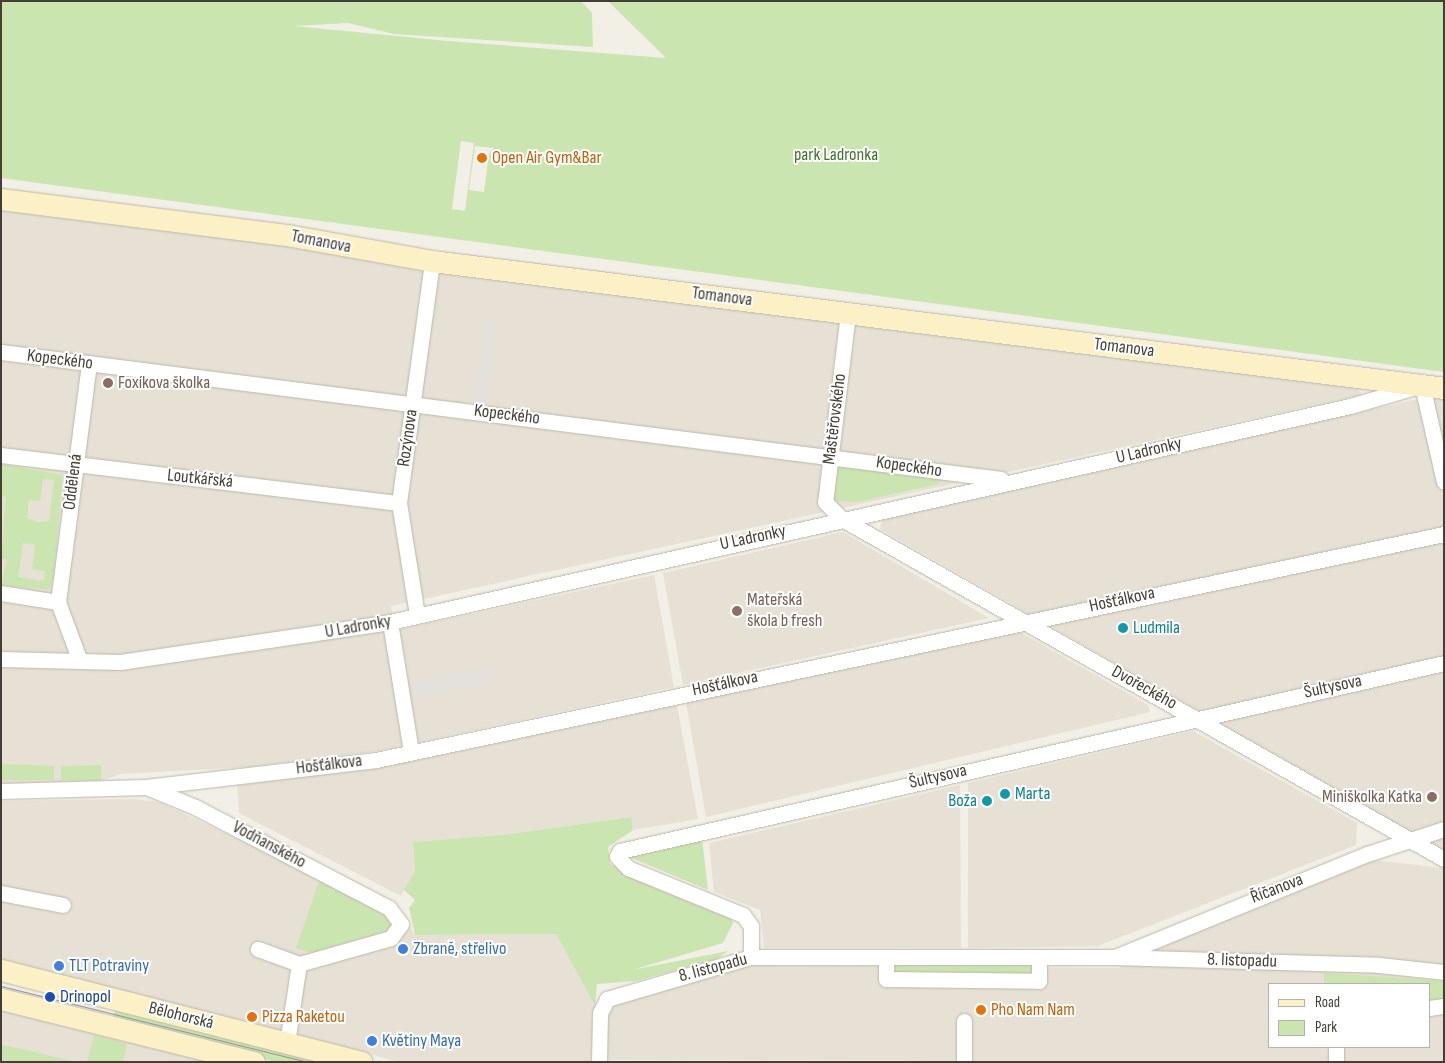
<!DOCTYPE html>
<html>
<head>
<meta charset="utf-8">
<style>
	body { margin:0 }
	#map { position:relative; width:1445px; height:1063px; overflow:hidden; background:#f2efe6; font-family:"Sofia Sans Condensed",sans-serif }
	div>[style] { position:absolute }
	.residential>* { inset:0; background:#e6e1d4 }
	.industrial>* { inset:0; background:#e4e0db }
	.green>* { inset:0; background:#cbe5b1 }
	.roads { filter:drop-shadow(0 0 1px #bdb7a9) drop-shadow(0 0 1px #bdb7a9) }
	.street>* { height:15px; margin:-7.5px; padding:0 7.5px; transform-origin:7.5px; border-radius:7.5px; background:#fff }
	.secondary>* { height:21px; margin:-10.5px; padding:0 10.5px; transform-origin:10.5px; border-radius:10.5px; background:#fcf1c6 }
	.tram>* { height:1px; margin:-0.5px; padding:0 0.5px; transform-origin:0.5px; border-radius:0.5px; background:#959595 }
	.dots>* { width:14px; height:14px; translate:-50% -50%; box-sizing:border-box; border:2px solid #fff; border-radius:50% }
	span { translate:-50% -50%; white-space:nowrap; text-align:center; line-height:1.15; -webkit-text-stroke:4px #fff; paint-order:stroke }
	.park-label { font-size:18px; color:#44732c }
	.food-label { font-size:18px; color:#c56008 }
	.left { translate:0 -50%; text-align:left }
	.street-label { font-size:18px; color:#443f36 }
	.education-label { font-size:18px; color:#785e54 }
	.right { translate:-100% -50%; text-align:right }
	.culture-label { font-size:18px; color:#0d838f }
	.shop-label { font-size:18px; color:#366cbe }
	.transit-label { font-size:18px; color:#164399 }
	.frame { position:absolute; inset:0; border:2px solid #443f36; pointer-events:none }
	.legend { position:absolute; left:1268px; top:983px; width:162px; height:65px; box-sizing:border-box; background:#fff; border:1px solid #b4b2af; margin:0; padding:6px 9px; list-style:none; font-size:15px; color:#443f36 }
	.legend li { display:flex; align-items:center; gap:10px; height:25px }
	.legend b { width:25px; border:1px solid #b4b2af }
</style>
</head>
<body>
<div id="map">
	<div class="residential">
		<div style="clip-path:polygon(1px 208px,1357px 386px,1362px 395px,391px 606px,396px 630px,654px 575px,674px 687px,378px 751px,251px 767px,120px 774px,99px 782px,1px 784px)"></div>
		<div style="clip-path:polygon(1418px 399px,1444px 399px,1444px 851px,880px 529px,883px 518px)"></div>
		<div style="clip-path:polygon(843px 532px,989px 618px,683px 685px,663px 573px)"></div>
		<div style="clip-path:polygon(1018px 631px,1148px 705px,1150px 712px,706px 817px,686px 702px)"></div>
		<div style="clip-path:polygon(677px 705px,698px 819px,633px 830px,630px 817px,510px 834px,413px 842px,415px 871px,401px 896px,239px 813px,237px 785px,383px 767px)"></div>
		<div style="clip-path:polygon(1193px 731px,1357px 823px,1356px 845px,1098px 946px,968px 948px,968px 783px)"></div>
		<div style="clip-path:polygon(960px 785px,961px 948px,764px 948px,760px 910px,714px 892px,709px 843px)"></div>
		<div style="clip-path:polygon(133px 799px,159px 802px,322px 879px,410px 926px,415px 935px,556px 934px,595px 1006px,591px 1062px,400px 1062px,1px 961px,1px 801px)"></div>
		<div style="clip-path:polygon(evenodd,1373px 860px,1444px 868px,1444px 1062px,607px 1060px,605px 1021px,611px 1005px,745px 965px,1119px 968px,1183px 933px,1373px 860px,1269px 984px,1429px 984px,1429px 1047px,1269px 1047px,1269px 984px)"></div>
		<div style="clip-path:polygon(1px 1009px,224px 1062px,1px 1062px)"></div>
	</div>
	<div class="industrial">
		<div style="clip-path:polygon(496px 319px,486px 405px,475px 403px,485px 321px)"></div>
		<div style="clip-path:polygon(492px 666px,494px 682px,410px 700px,407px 683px)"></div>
	</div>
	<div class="green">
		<div style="clip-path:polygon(evenodd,1px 1px,581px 1px,592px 13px,593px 47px,394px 34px,348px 23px,294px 26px,448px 41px,666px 58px,608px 1px,1444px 1px,1444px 372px,1px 178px,1px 1px,461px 141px,474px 143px,465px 211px,452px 209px,461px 141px,1px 1px,475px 146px,494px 148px,489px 154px,484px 192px,469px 190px,475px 146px)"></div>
		<div style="clip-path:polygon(evenodd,1px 464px,63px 475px,53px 584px,48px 590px,1px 585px,7px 560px,1px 558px,6px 497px,1px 496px,1px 464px,43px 479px,54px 480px,49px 521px,38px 522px,27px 518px,29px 500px,40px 501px,43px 479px,1px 464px,23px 543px,35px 545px,32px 569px,45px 571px,44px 581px,18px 577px,23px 543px)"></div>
		<div style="clip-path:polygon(838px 465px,936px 477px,941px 480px,938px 484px,858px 502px,833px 501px)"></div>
		<div style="clip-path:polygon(1px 764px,54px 766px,54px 780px,1px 780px)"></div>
		<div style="clip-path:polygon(101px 765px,101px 780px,61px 780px,61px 766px)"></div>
		<div style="clip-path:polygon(631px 817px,633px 830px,608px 847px,610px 864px,730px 915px,733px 923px,723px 943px,632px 970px,728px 951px,717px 959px,636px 981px,597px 984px,595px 1006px,556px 934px,415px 935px,409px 908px,415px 900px,404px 890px,415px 871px,413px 842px,510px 834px)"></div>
		<div style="clip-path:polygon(702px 838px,708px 890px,627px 856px)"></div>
		<div style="clip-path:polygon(319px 881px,389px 917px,392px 924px,386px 931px,311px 953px,296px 948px)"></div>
		<div style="clip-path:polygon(1032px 964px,1032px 974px,895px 974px,895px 965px)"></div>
		<div style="clip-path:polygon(1324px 973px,1444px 981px,1444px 1000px,1429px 1002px,1429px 984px,1324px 984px)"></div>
		<div style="clip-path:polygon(117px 1003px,347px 1062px,276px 1062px,112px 1022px)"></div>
		<div style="clip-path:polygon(94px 1035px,127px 1044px,123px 1062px,87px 1062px)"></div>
		<div style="clip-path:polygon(1px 1045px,27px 1050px,75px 1062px,1px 1062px)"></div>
	</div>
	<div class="roads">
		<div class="street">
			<div style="left:848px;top:313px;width:190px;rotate:96.9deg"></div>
			<div style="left:825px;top:502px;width:24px;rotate:45deg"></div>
			<div style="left:842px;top:519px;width:691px;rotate:29.46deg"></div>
			<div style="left:1px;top:352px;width:1008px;rotate:7.24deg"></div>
			<div style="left:1px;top:455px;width:401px;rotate:6.9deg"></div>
			<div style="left:1px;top:593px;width:58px;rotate:9deg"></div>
			<div style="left:58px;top:602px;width:241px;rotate:-82.6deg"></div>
			<div style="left:58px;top:602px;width:63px;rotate:69.6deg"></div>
			<div style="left:417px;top:615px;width:113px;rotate:-99.1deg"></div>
			<div style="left:399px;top:503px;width:244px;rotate:-82.2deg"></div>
			<div style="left:390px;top:622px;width:131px;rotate:80.8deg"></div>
			<div style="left:1px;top:659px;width:119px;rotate:1.4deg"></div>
			<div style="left:120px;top:662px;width:273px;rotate:-8.4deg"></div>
			<div style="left:390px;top:622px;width:984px;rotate:-12.68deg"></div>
			<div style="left:1350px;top:406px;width:75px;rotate:-16.3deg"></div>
			<div style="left:1422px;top:385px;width:99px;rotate:77.2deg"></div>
			<div style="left:149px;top:788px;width:50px;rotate:22.4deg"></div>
			<div style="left:195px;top:807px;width:219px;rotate:27.5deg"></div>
			<div style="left:389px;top:908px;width:20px;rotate:53deg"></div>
			<div style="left:401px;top:924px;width:17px;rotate:126deg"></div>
			<div style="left:391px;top:938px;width:96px;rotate:164.2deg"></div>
			<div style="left:299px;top:964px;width:44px;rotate:-159.9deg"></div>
			<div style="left:1px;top:791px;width:145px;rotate:-1.6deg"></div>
			<div style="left:146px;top:787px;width:232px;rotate:-6.7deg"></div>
			<div style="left:376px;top:760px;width:1092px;rotate:-11.95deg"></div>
			<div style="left:1px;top:893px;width:63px;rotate:11deg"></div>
			<div style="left:1117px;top:956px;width:270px;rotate:-22.2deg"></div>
			<div style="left:1367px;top:854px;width:81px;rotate:-18deg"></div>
			<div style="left:751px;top:957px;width:31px;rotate:-90deg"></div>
			<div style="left:751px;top:926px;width:14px;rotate:-126deg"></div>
			<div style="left:743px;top:915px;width:124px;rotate:-157.8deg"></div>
			<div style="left:628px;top:868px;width:16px;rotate:-133deg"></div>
			<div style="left:617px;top:856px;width:6px;rotate:-59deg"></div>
			<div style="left:620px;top:851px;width:845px;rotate:-12.85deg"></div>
			<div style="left:886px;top:957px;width:22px;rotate:90deg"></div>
			<div style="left:886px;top:979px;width:153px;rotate:0.7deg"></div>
			<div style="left:1039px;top:981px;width:24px;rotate:-90deg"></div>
			<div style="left:1429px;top:1008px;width:15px;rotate:-8deg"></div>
			<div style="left:964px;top:1021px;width:41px;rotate:90deg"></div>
			<div style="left:287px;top:1043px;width:80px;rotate:-81.4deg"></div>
			<div style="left:599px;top:1062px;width:49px;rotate:-88.8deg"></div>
			<div style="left:600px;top:1013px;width:16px;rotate:-63deg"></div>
			<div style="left:607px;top:999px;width:150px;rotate:-16.3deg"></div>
			<div style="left:751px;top:957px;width:363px"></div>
			<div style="left:1114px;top:957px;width:265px;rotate:1.7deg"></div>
			<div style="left:1379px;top:965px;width:65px;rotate:6.1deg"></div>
			<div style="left:1336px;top:1062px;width:15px;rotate:-90deg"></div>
		</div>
		<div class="secondary">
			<div style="left:1px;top:199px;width:293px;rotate:7.2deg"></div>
			<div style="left:292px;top:236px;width:142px;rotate:10.1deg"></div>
			<div style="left:432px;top:261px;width:1020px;rotate:7.15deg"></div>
			<div style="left:1px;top:970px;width:372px;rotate:14.3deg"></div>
			<div style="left:1px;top:999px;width:261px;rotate:14deg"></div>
		</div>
	</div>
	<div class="tram">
		<div style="left:1px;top:986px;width:317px;rotate:13.9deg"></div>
	</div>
	<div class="dots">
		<div style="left:482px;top:158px;background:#e8710a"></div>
		<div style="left:108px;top:383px;background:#8d6e63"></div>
		<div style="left:737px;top:611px;background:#8d6e63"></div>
		<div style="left:1123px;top:628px;background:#0f9aa8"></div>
		<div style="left:1005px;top:794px;background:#0f9aa8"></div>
		<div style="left:1432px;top:797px;background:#8d6e63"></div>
		<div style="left:987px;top:801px;background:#0f9aa8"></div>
		<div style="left:403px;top:949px;background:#3f7fe0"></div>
		<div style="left:59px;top:966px;background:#3f7fe0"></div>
		<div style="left:50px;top:997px;background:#1a4fb4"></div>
		<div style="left:981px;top:1010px;background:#e8710a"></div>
		<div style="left:252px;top:1017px;background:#e8710a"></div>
		<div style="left:372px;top:1041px;background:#3f7fe0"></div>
	</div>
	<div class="park-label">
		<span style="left:836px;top:155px">park Ladronka</span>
	</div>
	<div class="food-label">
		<span class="left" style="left:492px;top:158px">Open Air Gym&amp;Bar</span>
		<span class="left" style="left:991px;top:1010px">Pho Nam Nam</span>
		<span class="left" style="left:262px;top:1017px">Pizza Raketou</span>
	</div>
	<div class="street-label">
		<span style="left:321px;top:242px;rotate:11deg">Tomanova</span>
		<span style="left:722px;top:297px;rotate:7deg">Tomanova</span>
		<span style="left:1124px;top:348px;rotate:7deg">Tomanova</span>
		<span style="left:60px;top:360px;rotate:7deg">Kopeckého</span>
		<span style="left:507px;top:415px;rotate:7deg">Kopeckého</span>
		<span style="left:835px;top:419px;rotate:-83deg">Maštěřovského</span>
		<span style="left:408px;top:438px;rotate:-82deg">Rozýnova</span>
		<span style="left:1149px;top:451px;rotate:-13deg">U Ladronky</span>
		<span style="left:909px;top:467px;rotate:8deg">Kopeckého</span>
		<span style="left:200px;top:479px;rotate:6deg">Loutkářská</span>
		<span style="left:73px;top:482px;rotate:-83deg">Oddělená</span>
		<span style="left:753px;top:538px;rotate:-12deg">U Ladronky</span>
		<span style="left:1122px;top:600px;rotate:-12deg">Hošťálkova</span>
		<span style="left:358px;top:627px;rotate:-10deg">U Ladronky</span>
		<span style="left:725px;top:684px;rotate:-12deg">Hošťálkova</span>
		<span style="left:1333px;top:687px;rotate:-12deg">Šultysova</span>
		<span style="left:1144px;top:688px;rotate:29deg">Dvořeckého</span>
		<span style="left:329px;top:765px;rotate:-7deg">Hošťálkova</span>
		<span style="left:938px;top:777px;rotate:-13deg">Šultysova</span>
		<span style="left:269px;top:845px;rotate:28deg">Vodňanského</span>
		<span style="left:1277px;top:889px;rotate:-21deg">Říčanova</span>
		<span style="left:1242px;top:961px;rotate:2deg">8. listopadu</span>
		<span style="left:713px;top:968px;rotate:-15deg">8. listopadu</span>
		<span style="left:181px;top:1016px;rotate:14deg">Bělohorská</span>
	</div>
	<div class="education-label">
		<span class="left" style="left:118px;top:383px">Foxíkova školka</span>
		<span class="left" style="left:747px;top:611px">Mateřská<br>škola b fresh</span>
		<span class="right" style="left:1422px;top:797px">Miniškolka Katka</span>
	</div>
	<div class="culture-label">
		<span class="left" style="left:1133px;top:628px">Ludmila</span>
		<span class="left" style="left:1015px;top:794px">Marta</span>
		<span class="right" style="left:977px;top:801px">Boža</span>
	</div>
	<div class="shop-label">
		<span class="left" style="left:413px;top:949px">Zbraně, střelivo</span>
		<span class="left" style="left:69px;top:966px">TLT Potraviny</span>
		<span class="left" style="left:382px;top:1041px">Květiny Maya</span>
	</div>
	<div class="transit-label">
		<span class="left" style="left:60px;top:997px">Drinopol</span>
	</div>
	<div class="frame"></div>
	<ul class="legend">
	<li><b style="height:6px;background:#fcf1c6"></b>Road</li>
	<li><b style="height:14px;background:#cbe5b1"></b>Park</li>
	</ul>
</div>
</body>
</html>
